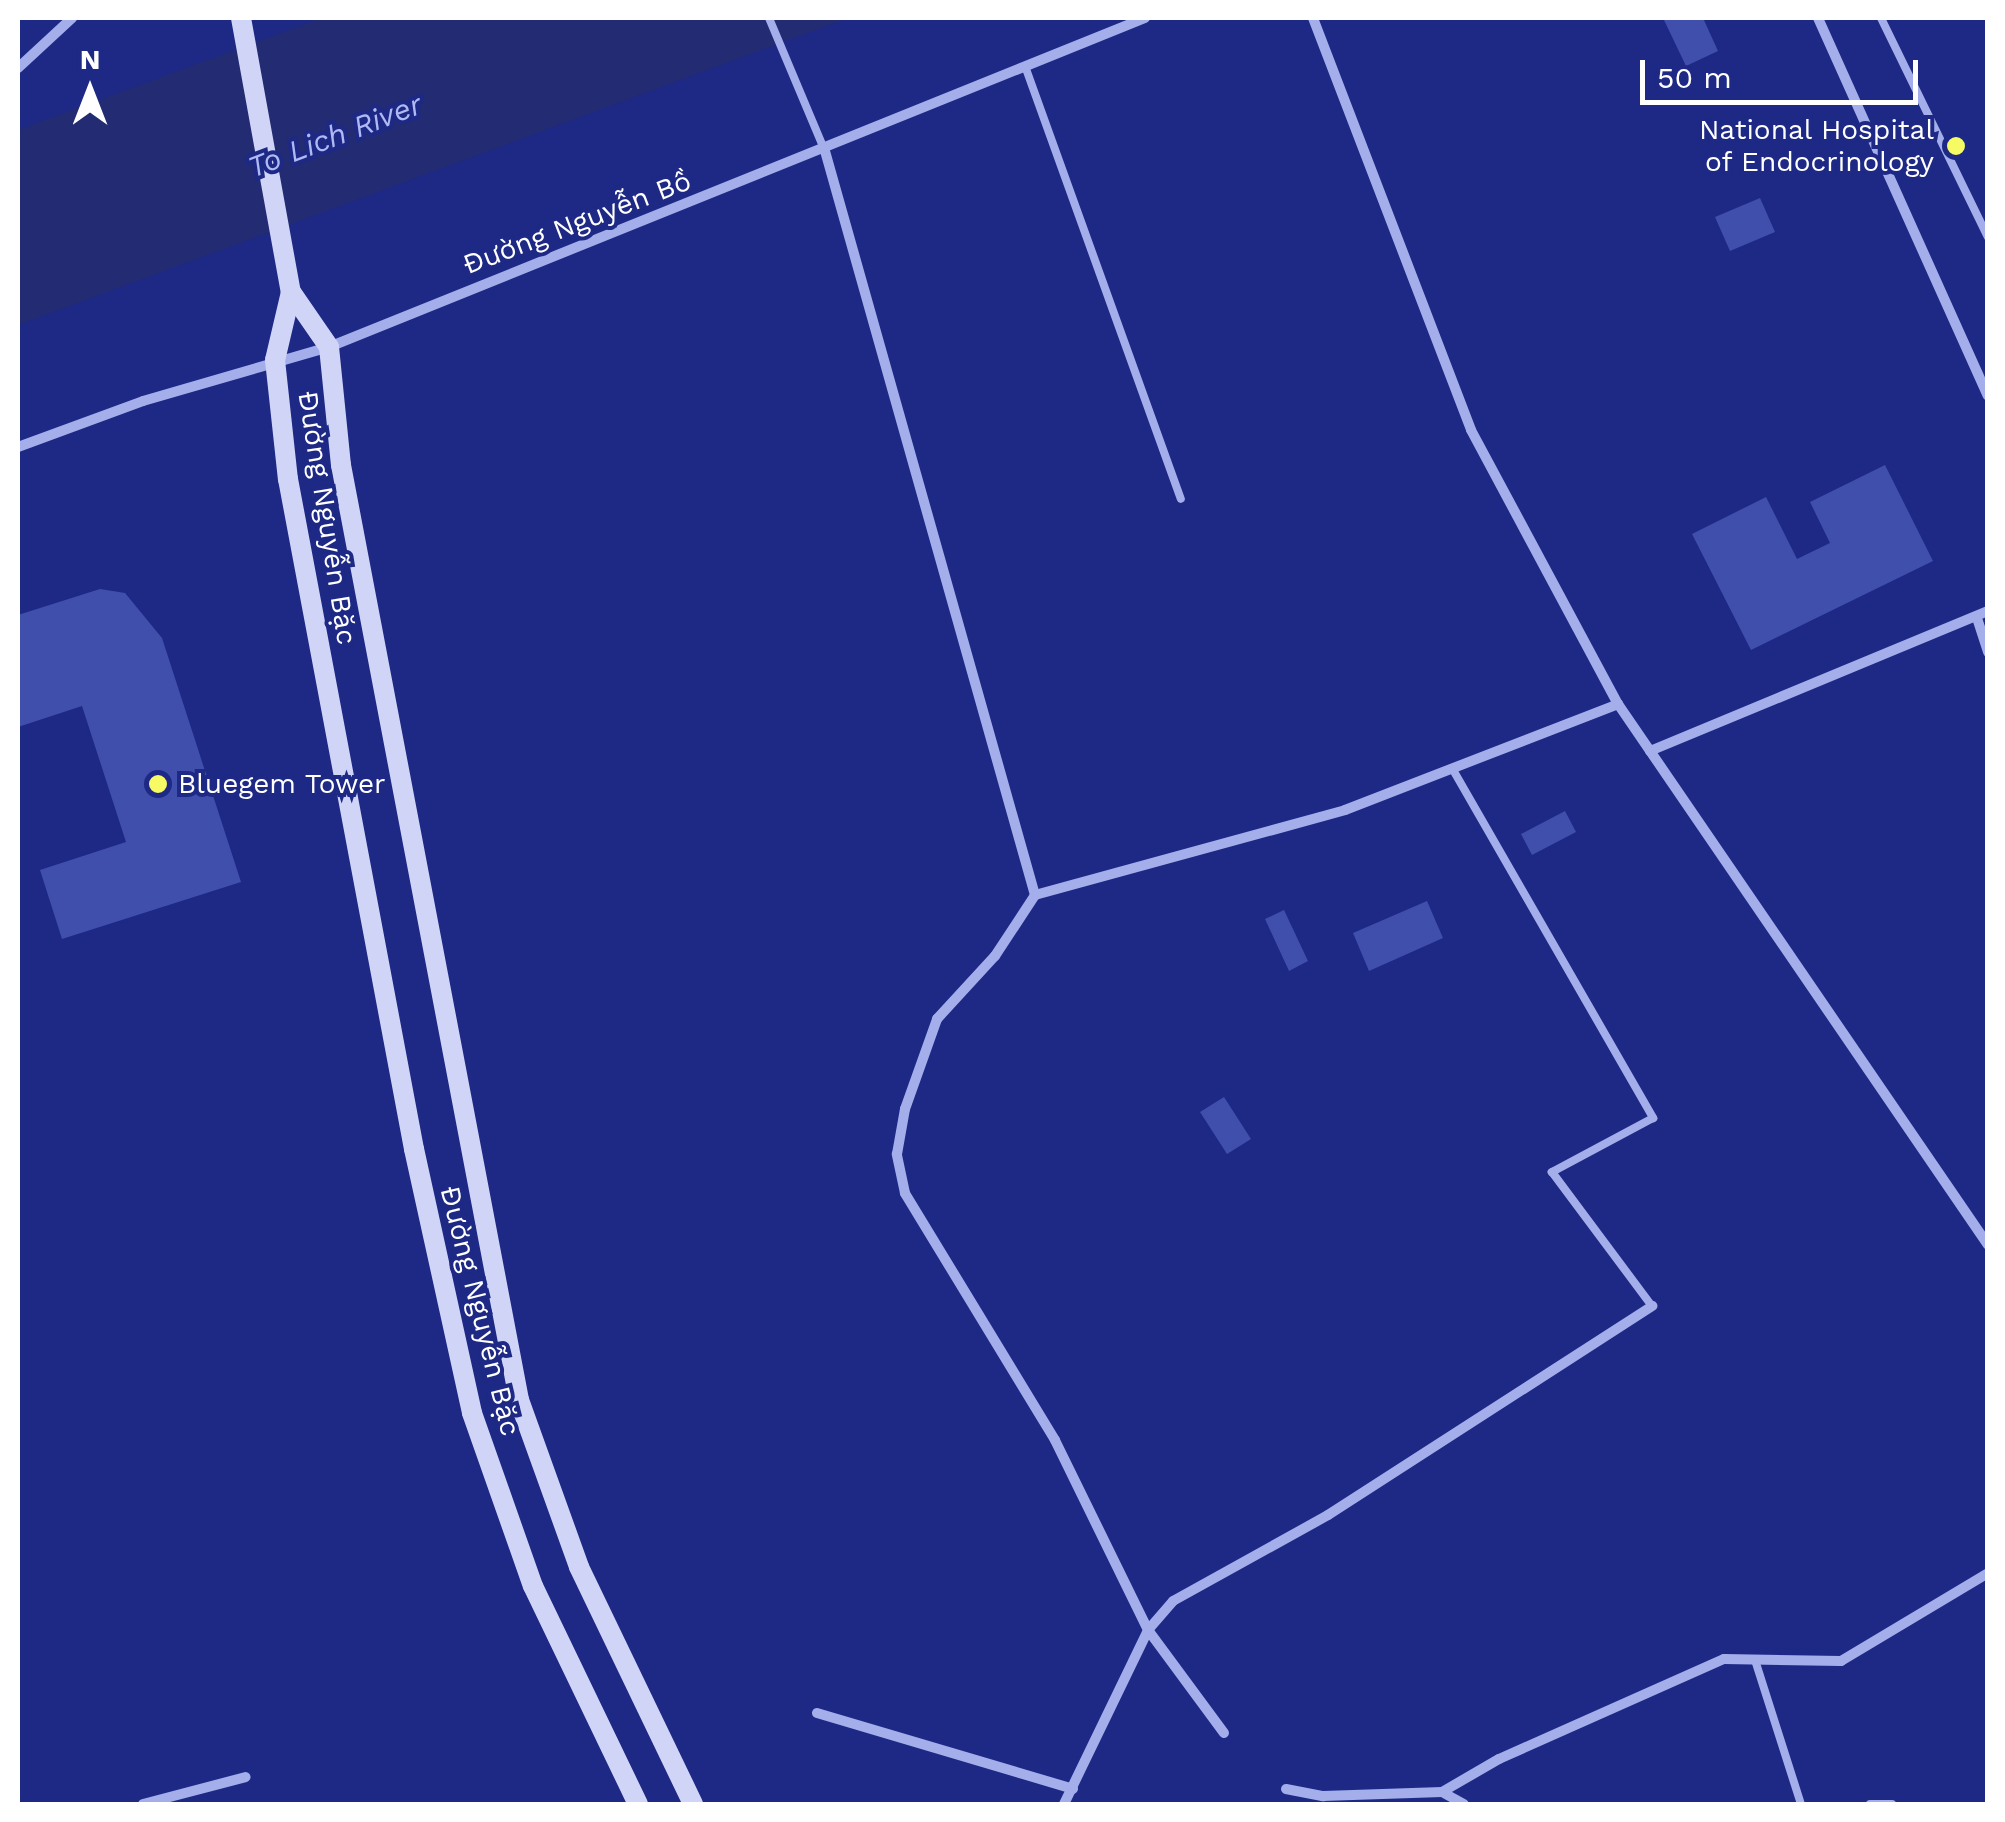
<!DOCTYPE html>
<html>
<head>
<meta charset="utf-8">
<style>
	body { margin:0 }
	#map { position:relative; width:2005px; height:1822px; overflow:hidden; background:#1d2985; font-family:"Work Sans",sans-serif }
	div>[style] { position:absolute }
	.water>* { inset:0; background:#232c72 }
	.building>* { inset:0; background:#414fac }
	.lane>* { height:8px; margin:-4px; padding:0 4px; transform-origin:4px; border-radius:4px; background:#a4aeeb }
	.street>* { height:10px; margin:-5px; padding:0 5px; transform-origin:5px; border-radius:5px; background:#a4aeeb }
	.secondary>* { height:20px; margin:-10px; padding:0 10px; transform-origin:10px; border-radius:10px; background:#d0d5f8 }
	.dots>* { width:28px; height:28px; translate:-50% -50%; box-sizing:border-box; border:5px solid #1d2985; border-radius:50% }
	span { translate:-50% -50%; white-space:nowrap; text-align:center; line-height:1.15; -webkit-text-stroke:8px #1d2985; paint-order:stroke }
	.poi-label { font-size:28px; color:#fff }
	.right { translate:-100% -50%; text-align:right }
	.left { translate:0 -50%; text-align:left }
	.street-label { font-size:28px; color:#fff }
	.water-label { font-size:30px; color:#b0b9f2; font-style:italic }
	.frame { position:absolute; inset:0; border:20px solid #fff; pointer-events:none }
	.north { position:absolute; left:40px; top:40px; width:100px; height:100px; -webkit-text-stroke:8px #1d2985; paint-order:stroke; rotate:0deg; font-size:28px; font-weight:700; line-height:40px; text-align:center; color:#fff }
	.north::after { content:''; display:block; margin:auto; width:35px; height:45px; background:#fff; clip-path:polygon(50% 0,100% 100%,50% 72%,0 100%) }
	.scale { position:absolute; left:1640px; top:60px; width:278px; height:45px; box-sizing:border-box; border:5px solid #fff; border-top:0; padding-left:12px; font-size:30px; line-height:35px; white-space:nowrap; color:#fff; -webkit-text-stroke:8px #1d2985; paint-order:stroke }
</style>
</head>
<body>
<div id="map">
	<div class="water">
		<div style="clip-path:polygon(322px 18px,848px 18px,18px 325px,18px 130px)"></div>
	</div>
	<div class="building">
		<div style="clip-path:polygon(1663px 18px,1703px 18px,1718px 51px,1686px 66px)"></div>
		<div style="clip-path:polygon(1760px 198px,1775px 232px,1730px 251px,1715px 217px)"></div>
		<div style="clip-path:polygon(1885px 465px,1933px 561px,1751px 650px,1692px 534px,1766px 497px,1797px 559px,1830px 543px,1810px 502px)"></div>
		<div style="clip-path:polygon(100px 589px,125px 593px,162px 638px,241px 882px,62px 939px,40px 870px,126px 842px,82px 706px,18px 727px,18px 615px)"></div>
		<div style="clip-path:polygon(1565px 811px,1576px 832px,1532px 855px,1521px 834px)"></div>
		<div style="clip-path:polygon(1427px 901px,1443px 938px,1369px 971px,1353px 933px)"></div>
		<div style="clip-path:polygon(1284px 910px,1308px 961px,1289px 971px,1265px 919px)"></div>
		<div style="clip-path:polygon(1224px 1097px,1251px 1139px,1227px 1154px,1200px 1112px)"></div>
	</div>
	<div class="lane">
		<div style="left:769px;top:18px;width:144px;rotate:67.2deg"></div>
		<div style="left:1881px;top:18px;width:244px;rotate:64deg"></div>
		<div style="left:1025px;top:66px;width:460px;rotate:70.2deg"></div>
		<div style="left:1452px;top:768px;width:404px;rotate:60.1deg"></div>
		<div style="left:1653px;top:1118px;width:115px;rotate:151.9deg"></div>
		<div style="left:1552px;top:1172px;width:167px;rotate:53.3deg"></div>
		<div style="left:1755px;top:1660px;width:151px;rotate:72.3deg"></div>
		<div style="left:1870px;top:1804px;width:22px"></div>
	</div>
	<div class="street">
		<div style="left:1313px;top:18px;width:441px;rotate:69deg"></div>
		<div style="left:1471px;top:430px;width:311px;rotate:61.8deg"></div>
		<div style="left:1618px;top:704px;width:655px;rotate:55.63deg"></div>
		<div style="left:1818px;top:18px;width:414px;rotate:65.8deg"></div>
		<div style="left:18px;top:68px;width:74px;rotate:-42.8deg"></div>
		<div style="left:825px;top:151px;width:773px;rotate:74.24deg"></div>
		<div style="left:18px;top:447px;width:133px;rotate:-20.2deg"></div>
		<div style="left:143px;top:401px;width:194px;rotate:-16.2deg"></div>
		<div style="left:329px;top:347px;width:880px;rotate:-21.96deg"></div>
		<div style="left:1977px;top:618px;width:36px;rotate:72deg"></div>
		<div style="left:1650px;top:751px;width:366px;rotate:-22.5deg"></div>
		<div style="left:817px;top:1713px;width:267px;rotate:16.5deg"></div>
		<div style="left:1224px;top:1733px;width:128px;rotate:-126.4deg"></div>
		<div style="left:1148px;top:1630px;width:212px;rotate:-116.1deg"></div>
		<div style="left:1055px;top:1440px;width:289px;rotate:-121.3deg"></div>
		<div style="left:905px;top:1193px;width:40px;rotate:-102deg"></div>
		<div style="left:897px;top:1154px;width:46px;rotate:-79.9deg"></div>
		<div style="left:905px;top:1109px;width:96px;rotate:-70.4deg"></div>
		<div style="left:937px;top:1019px;width:86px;rotate:-47.4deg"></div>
		<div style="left:995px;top:956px;width:73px;rotate:-56.7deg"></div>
		<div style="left:1035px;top:895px;width:321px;rotate:-15.3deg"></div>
		<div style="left:1345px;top:810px;width:293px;rotate:-21.2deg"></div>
		<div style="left:1286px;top:1789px;width:38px;rotate:11deg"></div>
		<div style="left:1323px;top:1796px;width:119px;rotate:-1.9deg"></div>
		<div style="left:1442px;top:1792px;width:66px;rotate:-30.1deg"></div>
		<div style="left:1499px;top:1759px;width:246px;rotate:-24deg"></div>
		<div style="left:1724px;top:1659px;width:117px;rotate:1deg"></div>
		<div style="left:1841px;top:1661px;width:171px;rotate:-30.9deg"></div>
		<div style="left:1442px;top:1792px;width:25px;rotate:29deg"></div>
		<div style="left:143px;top:1804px;width:106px;rotate:-14.7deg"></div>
		<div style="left:1064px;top:1804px;width:193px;rotate:-64.2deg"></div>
		<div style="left:1148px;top:1630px;width:38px;rotate:-49deg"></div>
		<div style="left:1173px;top:1601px;width:177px;rotate:-29deg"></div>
		<div style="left:1328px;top:1515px;width:386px;rotate:-32.8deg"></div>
	</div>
	<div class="secondary">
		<div style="left:241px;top:18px;width:279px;rotate:79.7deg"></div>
		<div style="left:291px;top:292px;width:70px;rotate:103.2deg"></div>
		<div style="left:275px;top:360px;width:120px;rotate:83.8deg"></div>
		<div style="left:288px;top:479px;width:682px;rotate:79.35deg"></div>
		<div style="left:414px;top:1149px;width:270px;rotate:77.6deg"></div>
		<div style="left:472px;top:1413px;width:183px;rotate:70.6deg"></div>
		<div style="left:533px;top:1586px;width:242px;rotate:64.3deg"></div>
		<div style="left:291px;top:292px;width:67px;rotate:55.4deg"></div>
		<div style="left:329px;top:347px;width:119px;rotate:84.2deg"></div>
		<div style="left:341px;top:465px;width:952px;rotate:79.22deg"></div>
		<div style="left:519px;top:1400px;width:177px;rotate:70.2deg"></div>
		<div style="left:579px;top:1567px;width:263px;rotate:64.3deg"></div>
	</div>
	<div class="dots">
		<div style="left:1956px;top:146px;background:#f6fa63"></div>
		<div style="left:158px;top:784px;background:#f6fa63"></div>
	</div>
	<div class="poi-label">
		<span class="right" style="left:1934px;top:146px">National Hospital<br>of Endocrinology</span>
		<span class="left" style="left:178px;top:784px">Bluegem Tower</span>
	</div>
	<div class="street-label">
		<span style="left:577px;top:223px;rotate:-21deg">Đường Nguyễn Bồ</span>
		<span style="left:327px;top:518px;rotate:81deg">Đường Nguyễn Bặc</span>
		<span style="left:480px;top:1311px;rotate:76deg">Đường Nguyễn Bặc</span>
	</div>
	<div class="water-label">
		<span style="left:335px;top:136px;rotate:-21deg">To Lich River</span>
	</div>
	<div class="frame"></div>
	<div class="north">N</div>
	<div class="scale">50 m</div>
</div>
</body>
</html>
